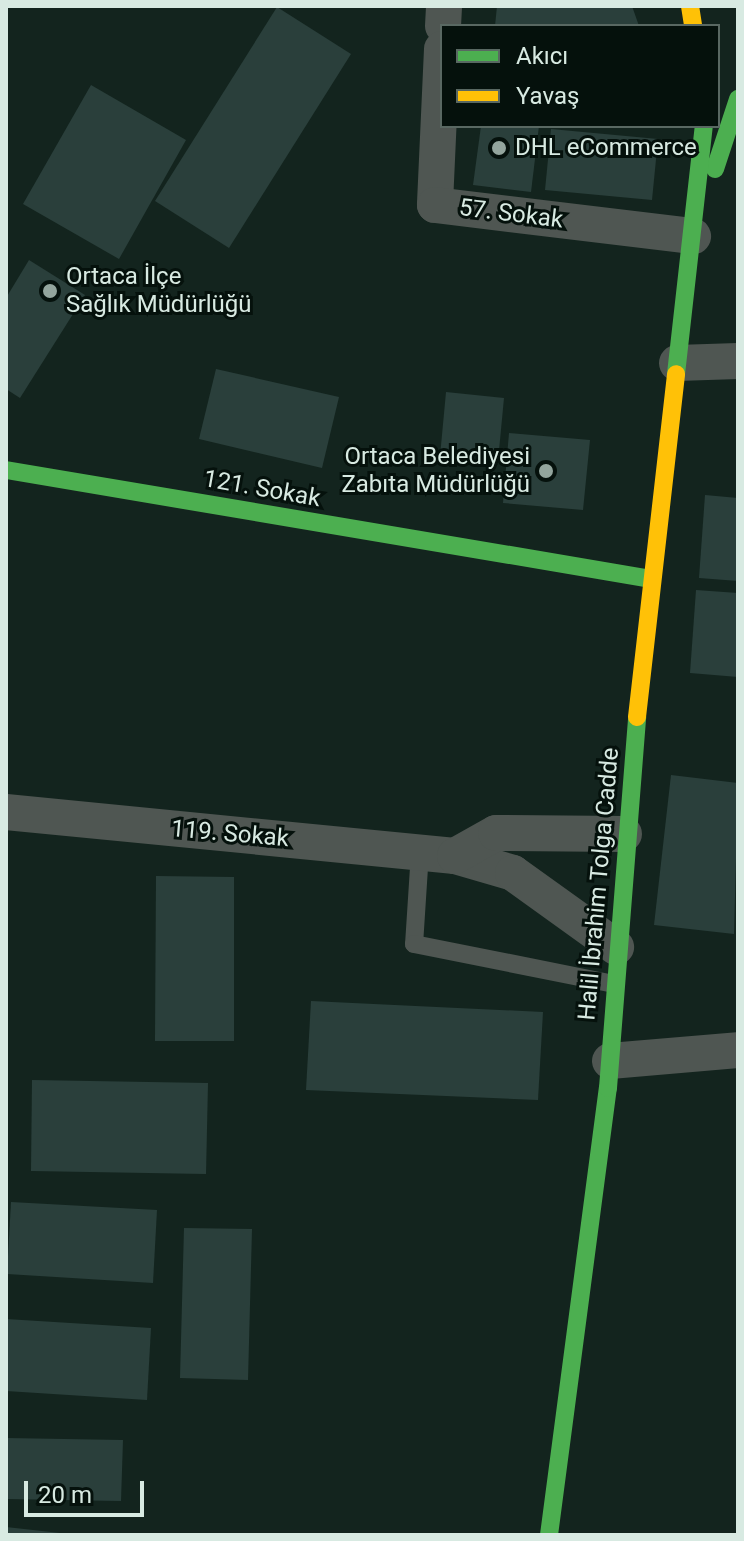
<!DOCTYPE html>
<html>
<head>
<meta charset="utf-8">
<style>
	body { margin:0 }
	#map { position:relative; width:744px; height:1541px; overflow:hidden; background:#13241e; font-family:Roboto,sans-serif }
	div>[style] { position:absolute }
	.building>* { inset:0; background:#2a3f3b }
	.lane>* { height:18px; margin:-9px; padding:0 9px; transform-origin:9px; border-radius:9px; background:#4f5652 }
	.street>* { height:36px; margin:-18px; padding:0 18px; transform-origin:18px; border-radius:18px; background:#4f5652 }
	.fast>* { height:18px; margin:-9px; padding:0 9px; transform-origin:9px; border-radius:9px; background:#4caf50 }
	.slow>* { height:18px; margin:-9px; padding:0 9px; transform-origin:9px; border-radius:9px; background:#ffc107 }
	.dots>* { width:22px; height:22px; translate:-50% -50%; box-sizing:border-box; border:4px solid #05110c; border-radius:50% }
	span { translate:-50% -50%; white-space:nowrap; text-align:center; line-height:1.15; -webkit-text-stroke:6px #05110c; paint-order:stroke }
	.poi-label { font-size:24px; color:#d8eae2 }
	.left { translate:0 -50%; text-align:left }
	.right { translate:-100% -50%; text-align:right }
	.street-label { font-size:24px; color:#d8eae2 }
	.frame { position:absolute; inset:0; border:8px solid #d8eae2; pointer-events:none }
	.legend { position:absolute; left:440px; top:24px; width:280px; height:104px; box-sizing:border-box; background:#05110c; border:2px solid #596862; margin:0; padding:10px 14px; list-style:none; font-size:24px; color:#d8eae2 }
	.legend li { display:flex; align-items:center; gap:16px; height:40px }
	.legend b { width:40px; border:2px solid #596862 }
	.scale { position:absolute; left:24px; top:1481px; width:120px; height:36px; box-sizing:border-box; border:4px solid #d8eae2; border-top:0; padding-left:10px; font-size:24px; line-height:28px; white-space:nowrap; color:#d8eae2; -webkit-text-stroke:6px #05110c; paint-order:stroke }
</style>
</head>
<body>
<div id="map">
	<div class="building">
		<div style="clip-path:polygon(497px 6px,632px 6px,639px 26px,495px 26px)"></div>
		<div style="clip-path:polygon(277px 7px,351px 54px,229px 248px,155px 201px)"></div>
		<div style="clip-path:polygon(91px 85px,186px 140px,119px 259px,23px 204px)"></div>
		<div style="clip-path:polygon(481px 126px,539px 126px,531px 192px,473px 185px)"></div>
		<div style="clip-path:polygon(551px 129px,658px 139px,652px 200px,545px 190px)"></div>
		<div style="clip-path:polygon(29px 260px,85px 295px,20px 398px,6px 389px,6px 298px)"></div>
		<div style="clip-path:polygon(216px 369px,339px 397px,322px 468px,199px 439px)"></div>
		<div style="clip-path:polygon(446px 392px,504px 398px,498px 461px,440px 456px)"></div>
		<div style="clip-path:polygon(509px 433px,590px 440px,583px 510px,503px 503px)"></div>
		<div style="clip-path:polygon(705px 495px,738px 498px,738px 581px,699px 578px)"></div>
		<div style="clip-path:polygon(696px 590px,738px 593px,738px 677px,690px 673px)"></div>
		<div style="clip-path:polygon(671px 775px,738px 783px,734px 934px,654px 925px)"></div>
		<div style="clip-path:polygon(156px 876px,234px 877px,234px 1041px,155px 1041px)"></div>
		<div style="clip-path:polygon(311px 1001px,543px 1012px,538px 1100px,306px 1090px)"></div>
		<div style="clip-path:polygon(32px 1080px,208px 1083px,206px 1174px,31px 1171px)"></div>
		<div style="clip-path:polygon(11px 1202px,157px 1210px,153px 1283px,7px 1274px)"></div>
		<div style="clip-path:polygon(184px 1228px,252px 1229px,248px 1380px,180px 1378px)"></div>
		<div style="clip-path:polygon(6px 1319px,151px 1328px,147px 1400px,6px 1391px)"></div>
		<div style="clip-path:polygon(6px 1438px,123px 1440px,121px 1501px,6px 1499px)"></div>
		<div style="clip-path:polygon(6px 1527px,60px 1533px,60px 1535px,6px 1535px)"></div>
	</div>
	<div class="lane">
		<div style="left:420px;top:852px;width:92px;rotate:93.7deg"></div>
		<div style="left:414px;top:944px;width:204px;rotate:11.3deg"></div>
	</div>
	<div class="street">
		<div style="left:443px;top:26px;width:20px;rotate:-87deg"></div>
		<div style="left:442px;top:49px;width:156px;rotate:92.6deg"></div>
		<div style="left:435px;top:205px;width:260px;rotate:6.9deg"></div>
		<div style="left:677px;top:363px;width:61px;rotate:-1.9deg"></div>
		<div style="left:6px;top:812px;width:451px;rotate:5.6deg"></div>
		<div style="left:455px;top:856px;width:60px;rotate:16.3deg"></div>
		<div style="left:513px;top:873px;width:127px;rotate:35.7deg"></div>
		<div style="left:455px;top:856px;width:47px;rotate:-29.3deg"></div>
		<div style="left:496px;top:833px;width:128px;rotate:0.4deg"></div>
		<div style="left:610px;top:1061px;width:128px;rotate:-4.9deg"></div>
	</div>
	<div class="fast">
		<div style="left:715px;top:169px;width:74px;rotate:-71.8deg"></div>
		<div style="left:676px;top:374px;width:250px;rotate:-83.6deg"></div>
		<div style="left:6px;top:470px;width:655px;rotate:9.58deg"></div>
		<div style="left:549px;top:1535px;width:451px;rotate:-82.5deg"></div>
		<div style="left:608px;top:1088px;width:372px;rotate:-85.5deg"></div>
	</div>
	<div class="slow">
		<div style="left:690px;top:6px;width:20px;rotate:81deg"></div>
		<div style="left:637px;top:717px;width:345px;rotate:-83.5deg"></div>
	</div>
	<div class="dots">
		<div style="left:499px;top:148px;background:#93a59d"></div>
		<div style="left:50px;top:291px;background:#93a59d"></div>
		<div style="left:546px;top:471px;background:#93a59d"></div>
	</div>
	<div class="poi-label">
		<span class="left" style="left:515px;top:148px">DHL eCommerce</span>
		<span class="left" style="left:66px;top:291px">Ortaca İlçe<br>Sağlık Müdürlüğü</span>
		<span class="right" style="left:530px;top:471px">Ortaca Belediyesi<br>Zabıta Müdürlüğü</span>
	</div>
	<div class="street-label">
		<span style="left:511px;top:214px;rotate:7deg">57. Sokak</span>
		<span style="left:262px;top:489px;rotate:10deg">121. Sokak</span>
		<span style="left:230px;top:834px;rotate:5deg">119. Sokak</span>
		<span style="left:599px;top:884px;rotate:-85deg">Halil İbrahim Tolga Cadde</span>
	</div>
	<div class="frame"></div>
	<ul class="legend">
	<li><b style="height:10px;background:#4caf50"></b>Akıcı</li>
	<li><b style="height:10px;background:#ffc107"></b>Yavaş</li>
	</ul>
	<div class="scale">20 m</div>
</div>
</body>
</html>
